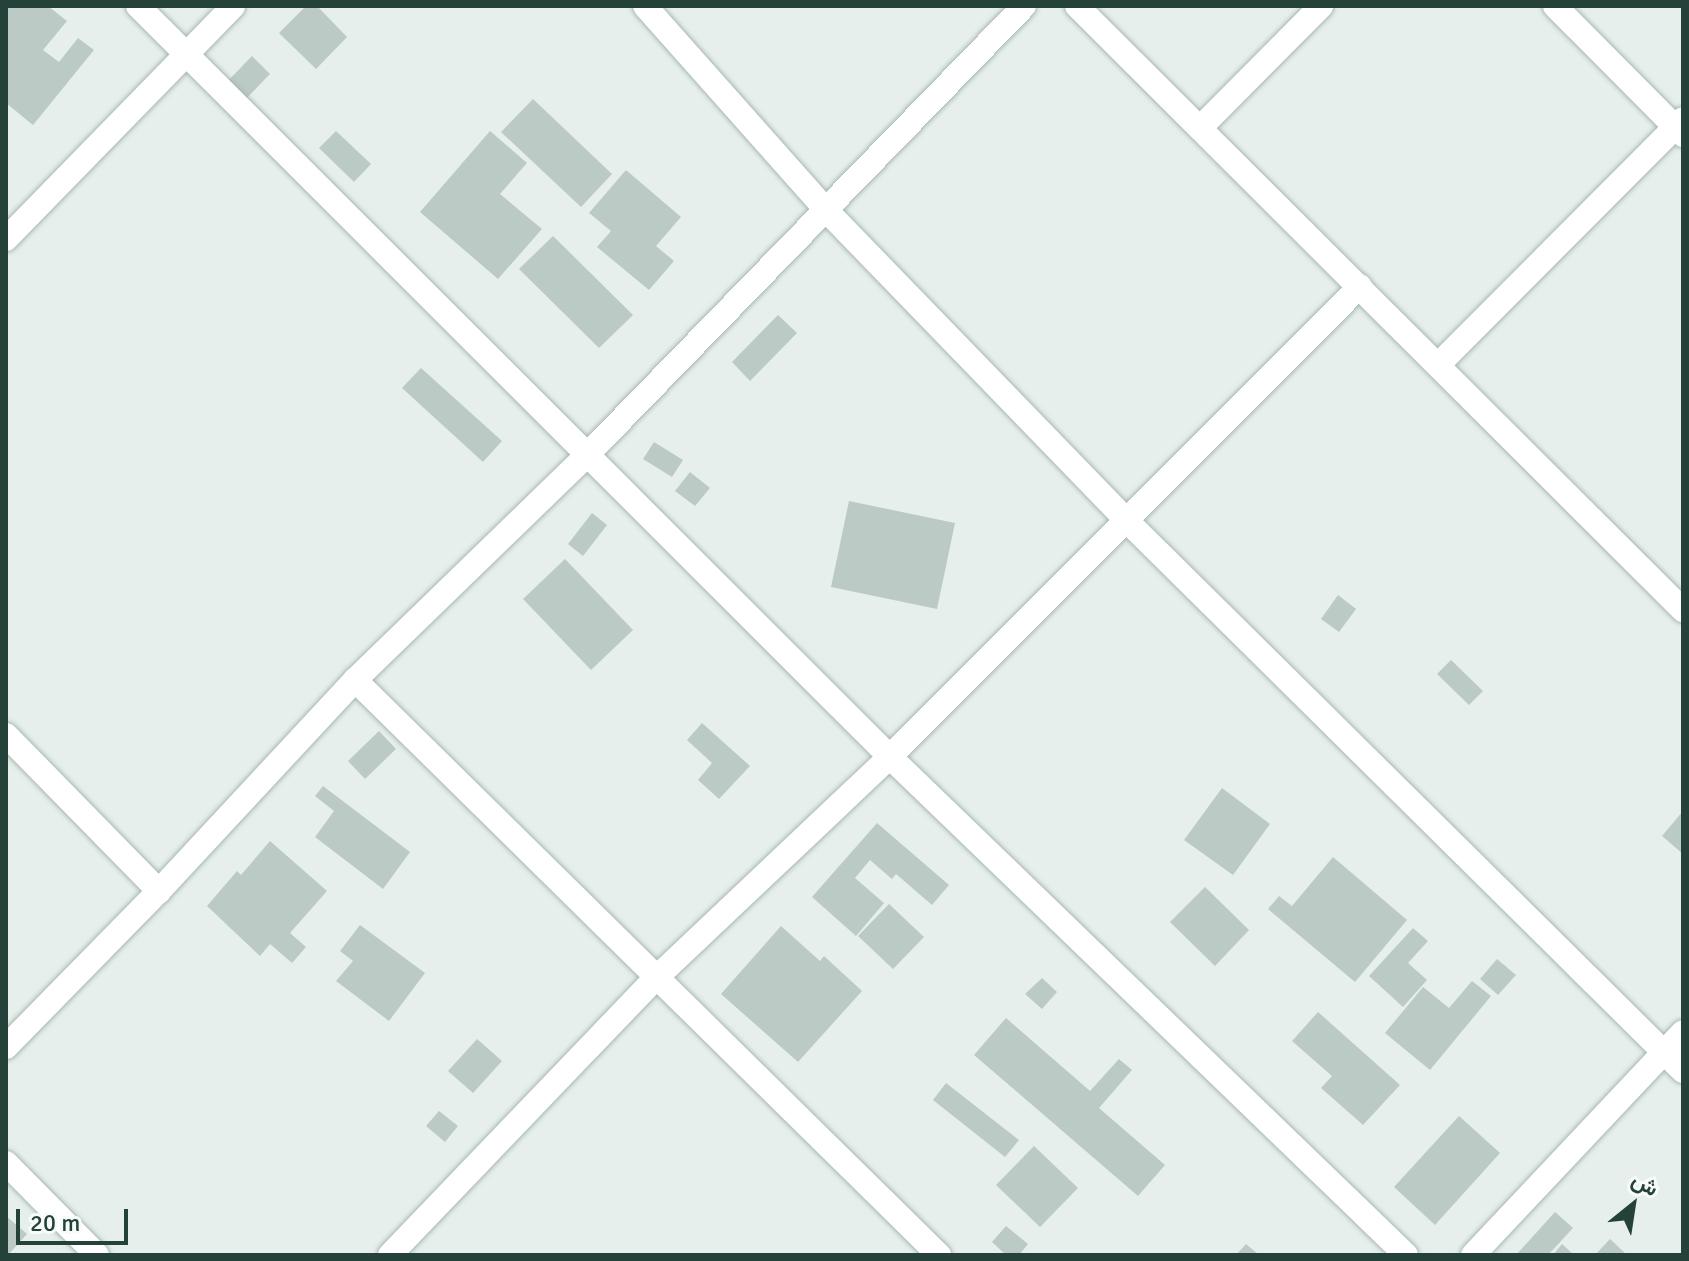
<!DOCTYPE html>
<html>
<head>
<meta charset="utf-8">
<style>
	body { margin:0 }
	#map { position:relative; width:1689px; height:1261px; overflow:hidden; background:#e6efeb; font-family:Signika,Vazirmatn,sans-serif }
	div>[style] { position:absolute }
	.building>* { inset:0; background:#bbcac4 }
	.roads { filter:drop-shadow(0 0 2px #a8b8b2) drop-shadow(0 0 2px #a8b8b2) }
	.minor>* { height:24px; margin:-12px; padding:0 12px; transform-origin:12px; border-radius:12px; background:#fff }
	span { translate:-50% -50%; white-space:nowrap; text-align:center; line-height:1.15; -webkit-text-stroke:7px #f7fbf9; paint-order:stroke }
	.frame { position:absolute; inset:0; border:8px solid #24423a; pointer-events:none }
	.north { position:absolute; left:1593px; top:1165px; width:80px; height:80px; -webkit-text-stroke:6px #f7fbf9; paint-order:stroke; rotate:30deg; font-size:22px; font-weight:700; line-height:32px; text-align:center; color:#24423a }
	.north::after { content:''; display:block; margin:auto; width:28px; height:36px; background:#24423a; clip-path:polygon(50% 0,100% 100%,50% 72%,0 100%) }
	.scale { position:absolute; left:16px; top:1209px; width:112px; height:36px; box-sizing:border-box; border:4px solid #24423a; border-top:0; padding-left:10px; font-size:24px; line-height:28px; white-space:nowrap; color:#24423a; -webkit-text-stroke:6px #f7fbf9; paint-order:stroke }
</style>
</head>
<body>
<div id="map">
	<div class="building">
		<div style="clip-path:polygon(6px 6px,48px 6px,67px 21px,43px 50px,59px 62px,78px 38px,94px 50px,33px 125px,6px 103px)"></div>
		<div style="clip-path:polygon(306px 6px,317px 6px,347px 37px,316px 69px,279px 33px)"></div>
		<div style="clip-path:polygon(252px 56px,270px 74px,243px 102px,224px 85px)"></div>
		<div style="clip-path:polygon(533px 99px,612px 174px,581px 207px,501px 132px)"></div>
		<div style="clip-path:polygon(336px 131px,371px 164px,354px 182px,319px 148px)"></div>
		<div style="clip-path:polygon(490px 131px,527px 163px,500px 194px,542px 229px,498px 279px,420px 212px)"></div>
		<div style="clip-path:polygon(626px 170px,681px 217px,656px 246px,674px 261px,649px 290px,597px 247px,611px 231px,589px 213px)"></div>
		<div style="clip-path:polygon(553px 236px,633px 315px,599px 348px,519px 269px)"></div>
		<div style="clip-path:polygon(778px 315px,797px 333px,750px 381px,732px 362px)"></div>
		<div style="clip-path:polygon(421px 368px,502px 441px,483px 462px,402px 388px)"></div>
		<div style="clip-path:polygon(654px 442px,683px 460px,672px 477px,643px 459px)"></div>
		<div style="clip-path:polygon(690px 472px,710px 488px,695px 506px,675px 491px)"></div>
		<div style="clip-path:polygon(849px 501px,955px 523px,937px 609px,831px 587px)"></div>
		<div style="clip-path:polygon(592px 513px,607px 525px,583px 556px,568px 544px)"></div>
		<div style="clip-path:polygon(565px 559px,633px 630px,591px 670px,523px 599px)"></div>
		<div style="clip-path:polygon(1338px 595px,1356px 609px,1339px 632px,1321px 619px)"></div>
		<div style="clip-path:polygon(1451px 660px,1483px 691px,1469px 705px,1437px 674px)"></div>
		<div style="clip-path:polygon(702px 723px,750px 766px,719px 799px,698px 780px,712px 763px,687px 740px)"></div>
		<div style="clip-path:polygon(379px 731px,396px 749px,365px 779px,348px 761px)"></div>
		<div style="clip-path:polygon(323px 786px,410px 852px,383px 889px,315px 837px,334px 811px,315px 796px)"></div>
		<div style="clip-path:polygon(1222px 788px,1270px 824px,1233px 875px,1184px 840px)"></div>
		<div style="clip-path:polygon(1683px 811px,1683px 854px,1662px 836px)"></div>
		<div style="clip-path:polygon(877px 823px,949px 885px,932px 905px,896px 874px,892px 879px,870px 860px,855px 878px,884px 903px,856px 936px,812px 897px)"></div>
		<div style="clip-path:polygon(270px 841px,327px 891px,290px 933px,306px 947px,292px 963px,270px 944px,260px 956px,207px 906px,237px 871px,241px 875px)"></div>
		<div style="clip-path:polygon(1333px 857px,1407px 920px,1355px 982px,1268px 909px,1279px 896px,1292px 906px)"></div>
		<div style="clip-path:polygon(1205px 887px,1249px 930px,1215px 966px,1170px 922px)"></div>
		<div style="clip-path:polygon(889px 904px,924px 937px,893px 969px,858px 936px)"></div>
		<div style="clip-path:polygon(360px 925px,425px 973px,389px 1021px,336px 981px,353px 961px,340px 951px)"></div>
		<div style="clip-path:polygon(781px 926px,820px 961px,824px 956px,862px 991px,798px 1062px,721px 994px)"></div>
		<div style="clip-path:polygon(1413px 928px,1428px 941px,1408px 963px,1427px 980px,1403px 1007px,1369px 976px)"></div>
		<div style="clip-path:polygon(1497px 959px,1516px 975px,1498px 995px,1480px 979px)"></div>
		<div style="clip-path:polygon(1042px 978px,1057px 992px,1042px 1009px,1025px 994px)"></div>
		<div style="clip-path:polygon(1472px 981px,1491px 996px,1430px 1070px,1385px 1033px,1423px 987px,1449px 1008px)"></div>
		<div style="clip-path:polygon(1318px 1012px,1400px 1085px,1363px 1125px,1321px 1088px,1332px 1076px,1292px 1041px)"></div>
		<div style="clip-path:polygon(1006px 1018px,1090px 1091px,1119px 1059px,1132px 1070px,1099px 1108px,1165px 1165px,1138px 1196px,974px 1055px)"></div>
		<div style="clip-path:polygon(477px 1039px,502px 1061px,473px 1093px,448px 1071px)"></div>
		<div style="clip-path:polygon(946px 1083px,1019px 1140px,1005px 1157px,933px 1100px)"></div>
		<div style="clip-path:polygon(439px 1111px,458px 1126px,445px 1142px,426px 1126px)"></div>
		<div style="clip-path:polygon(1459px 1116px,1500px 1153px,1435px 1225px,1394px 1187px)"></div>
		<div style="clip-path:polygon(1034px 1146px,1078px 1188px,1040px 1227px,996px 1185px)"></div>
		<div style="clip-path:polygon(1555px 1212px,1573px 1228px,1548px 1255px,1516px 1255px)"></div>
		<div style="clip-path:polygon(6px 1216px,27px 1234px,8px 1255px,6px 1255px)"></div>
		<div style="clip-path:polygon(1006px 1226px,1028px 1244px,1019px 1255px,1006px 1255px,992px 1242px)"></div>
		<div style="clip-path:polygon(1610px 1239px,1627px 1255px,1595px 1255px)"></div>
		<div style="clip-path:polygon(1246px 1244px,1259px 1255px,1236px 1255px)"></div>
		<div style="clip-path:polygon(1562px 1244px,1574px 1255px,1553px 1255px)"></div>
	</div>
	<div class="roads">
		<div class="minor">
			<div style="left:138px;top:6px;width:1063px;rotate:44.96deg"></div>
			<div style="left:890px;top:757px;width:717px;rotate:43.98deg"></div>
			<div style="left:645px;top:6px;width:271px;rotate:48.4deg"></div>
			<div style="left:825px;top:209px;width:434px;rotate:45.9deg"></div>
			<div style="left:1127px;top:521px;width:782px;rotate:44.69deg"></div>
			<div style="left:1077px;top:6px;width:856px;rotate:44.91deg"></div>
			<div style="left:1555px;top:6px;width:182px;rotate:45.2deg"></div>
			<div style="left:1200px;top:128px;width:172px;rotate:-45.2deg"></div>
			<div style="left:6px;top:239px;width:325px;rotate:-45.7deg"></div>
			<div style="left:1438px;top:365px;width:347px;rotate:-45.1deg"></div>
			<div style="left:355px;top:680px;width:820px;rotate:44.56deg"></div>
			<div style="left:6px;top:735px;width:219px;rotate:45.6deg"></div>
			<div style="left:6px;top:1047px;width:219px;rotate:-45.6deg"></div>
			<div style="left:159px;top:891px;width:288px;rotate:-47.1deg"></div>
			<div style="left:355px;top:680px;width:325px;rotate:-44.1deg"></div>
			<div style="left:588px;top:454px;width:625px;rotate:-45.78deg"></div>
			<div style="left:6px;top:1163px;width:129px;rotate:45.3deg"></div>
			<div style="left:390px;top:1255px;width:385px;rotate:-46.2deg"></div>
			<div style="left:657px;top:977px;width:320px;rotate:-43.4deg"></div>
			<div style="left:890px;top:757px;width:665px;rotate:-45.06deg"></div>
			<div style="left:1473px;top:1255px;width:306px;rotate:-46.7deg"></div>
		</div>
	</div>
	<div class="frame"></div>
	<div class="north">ش</div>
	<div class="scale">20 m</div>
</div>
</body>
</html>
